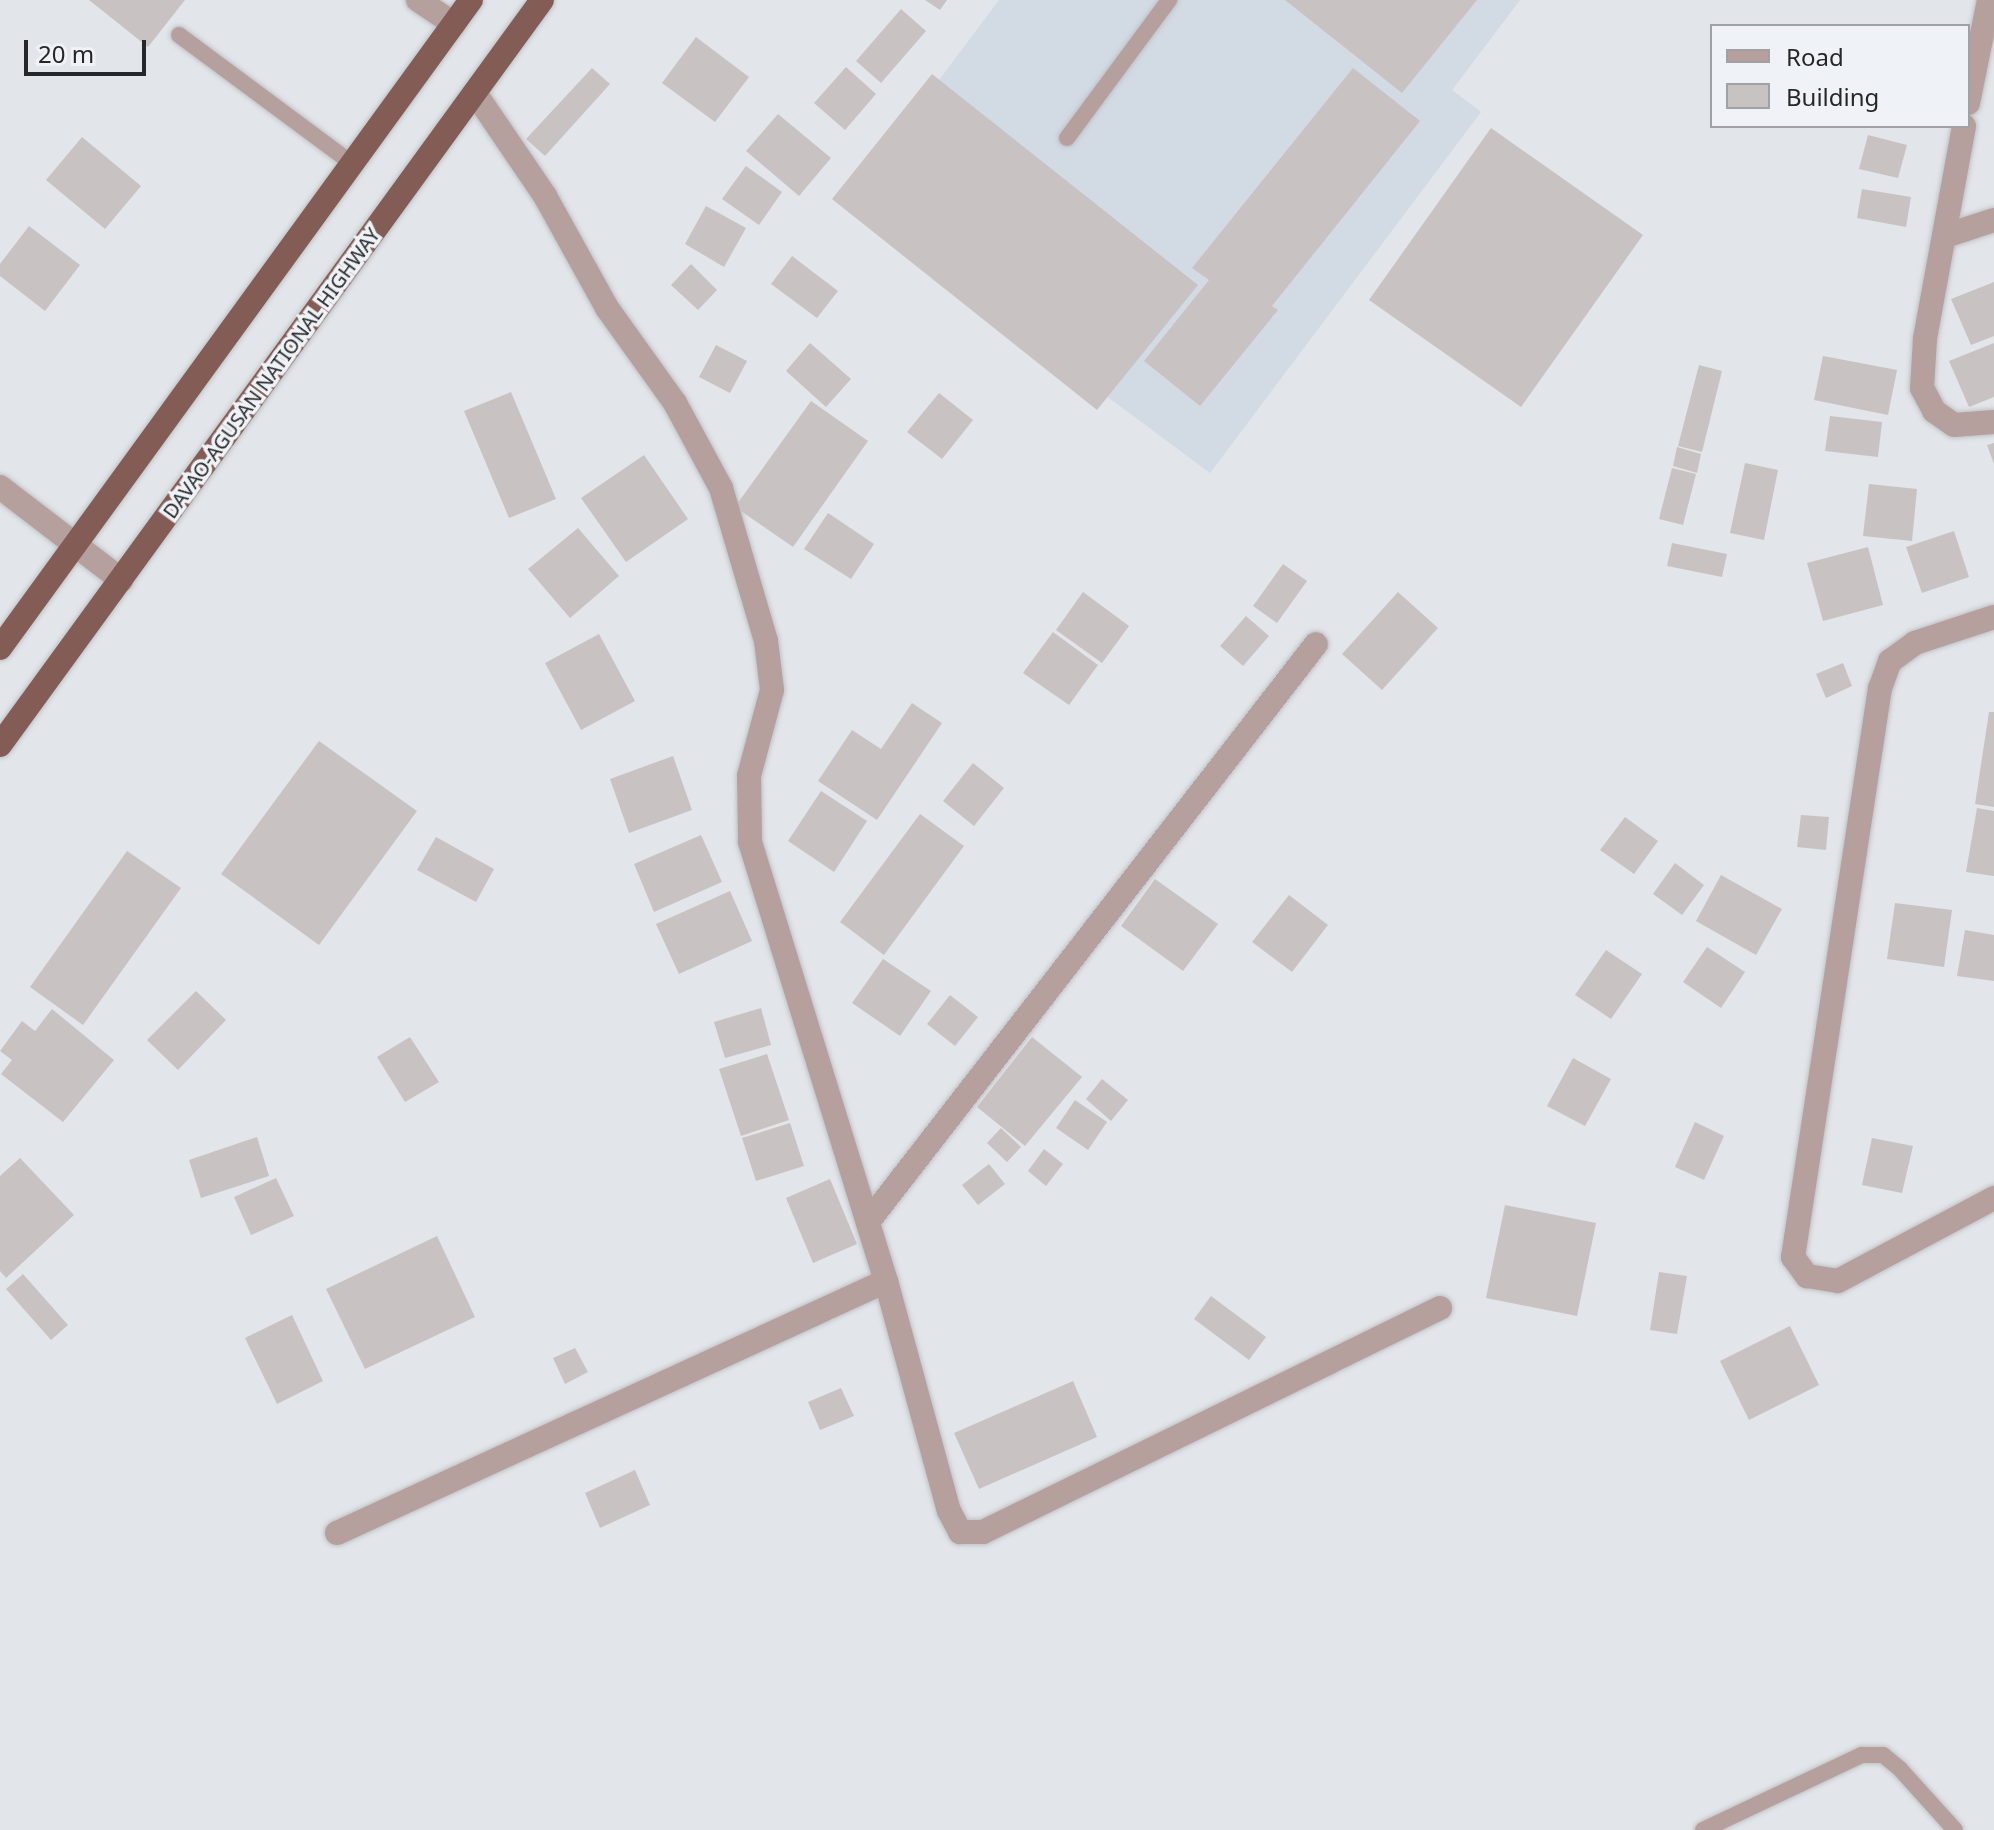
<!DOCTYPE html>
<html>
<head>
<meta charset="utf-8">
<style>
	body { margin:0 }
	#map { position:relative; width:1994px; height:1830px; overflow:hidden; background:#e2e5e9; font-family:"Noto Sans",sans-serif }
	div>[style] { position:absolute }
	.built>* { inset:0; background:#d2dae4 }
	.building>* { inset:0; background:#c8c3c2 }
	.roads { filter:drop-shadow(0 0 2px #c0c3c6) drop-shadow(0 0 2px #c0c3c6) }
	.service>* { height:16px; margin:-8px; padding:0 8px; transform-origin:8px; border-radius:8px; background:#b6a09d }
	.minor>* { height:24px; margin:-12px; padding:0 12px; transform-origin:12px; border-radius:12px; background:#b6a09d }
	.trunk>* { height:24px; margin:-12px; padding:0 12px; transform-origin:12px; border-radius:12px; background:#845c56 }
	span { translate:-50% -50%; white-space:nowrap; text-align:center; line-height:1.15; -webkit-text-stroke:7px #eff3f7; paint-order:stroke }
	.street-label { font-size:20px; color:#262728 }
	.legend { position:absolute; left:1710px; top:24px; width:260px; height:104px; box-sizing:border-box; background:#eff3f7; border:2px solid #9fa1a4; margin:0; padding:10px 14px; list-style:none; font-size:24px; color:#262728 }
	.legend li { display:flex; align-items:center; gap:16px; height:40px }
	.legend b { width:40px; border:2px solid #9fa1a4 }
	.scale { position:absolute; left:24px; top:40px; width:122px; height:36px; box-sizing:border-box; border:4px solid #262728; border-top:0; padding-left:10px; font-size:24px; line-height:28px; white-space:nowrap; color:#262728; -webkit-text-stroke:6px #eff3f7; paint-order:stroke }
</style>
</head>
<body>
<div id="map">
	<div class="built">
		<div style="clip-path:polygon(999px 0,1520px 0,1452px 90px,1481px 112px,1210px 473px,847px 203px)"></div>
	</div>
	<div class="building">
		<div style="clip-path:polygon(89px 0,185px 0,148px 47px)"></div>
		<div style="clip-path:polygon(925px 0,947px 0,940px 10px)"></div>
		<div style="clip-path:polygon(1285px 0,1477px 0,1402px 93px)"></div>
		<div style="clip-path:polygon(901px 9px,926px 31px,881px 83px,856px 61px)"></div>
		<div style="clip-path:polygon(696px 37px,749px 77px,715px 122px,662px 83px)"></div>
		<div style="clip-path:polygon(846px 67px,876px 94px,845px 130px,814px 103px)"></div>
		<div style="clip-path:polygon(592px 68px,610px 84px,545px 156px,526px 139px)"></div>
		<div style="clip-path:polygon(1353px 68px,1420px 121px,1272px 306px,1278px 310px,1200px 406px,1144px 361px,1209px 280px,1192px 268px)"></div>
		<div style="clip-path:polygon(932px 74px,1198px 285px,1097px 410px,832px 199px)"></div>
		<div style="clip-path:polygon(778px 114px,831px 158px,799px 196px,746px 151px)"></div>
		<div style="clip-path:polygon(1491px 128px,1643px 235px,1521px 407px,1369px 300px)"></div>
		<div style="clip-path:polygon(1868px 135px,1907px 145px,1898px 178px,1859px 169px)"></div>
		<div style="clip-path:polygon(82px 137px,141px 186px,105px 229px,46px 180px)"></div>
		<div style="clip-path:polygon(746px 166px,782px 192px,759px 225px,722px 199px)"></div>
		<div style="clip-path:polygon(1862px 189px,1911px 197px,1906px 227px,1857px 218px)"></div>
		<div style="clip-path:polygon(706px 206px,746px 228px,724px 267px,685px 244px)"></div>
		<div style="clip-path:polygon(29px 226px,80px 265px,45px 311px,0 276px,0 264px)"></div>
		<div style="clip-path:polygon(792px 256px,838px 291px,817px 318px,771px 284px)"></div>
		<div style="clip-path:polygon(691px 264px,717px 290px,698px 310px,671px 285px)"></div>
		<div style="clip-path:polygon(1994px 282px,1994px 336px,1971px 345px,1951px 299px)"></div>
		<div style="clip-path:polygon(810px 343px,851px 379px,826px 407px,786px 371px)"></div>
		<div style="clip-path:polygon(1994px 343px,1994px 397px,1969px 407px,1949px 361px)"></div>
		<div style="clip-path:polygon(716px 345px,747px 361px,730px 393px,699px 377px)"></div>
		<div style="clip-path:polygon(1823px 356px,1897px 370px,1888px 415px,1814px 400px)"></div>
		<div style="clip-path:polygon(1699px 365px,1722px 371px,1702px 452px,1678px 446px)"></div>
		<div style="clip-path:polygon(511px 392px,556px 499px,509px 518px,464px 411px)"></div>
		<div style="clip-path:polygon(939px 393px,973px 420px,942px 459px,907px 432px)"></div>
		<div style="clip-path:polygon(811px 401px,868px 441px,793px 547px,735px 507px)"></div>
		<div style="clip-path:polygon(1830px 416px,1882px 422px,1878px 457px,1825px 451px)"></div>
		<div style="clip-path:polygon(1994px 443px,1994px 464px,1987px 445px)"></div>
		<div style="clip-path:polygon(1677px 447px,1701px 454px,1697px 473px,1673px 466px)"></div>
		<div style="clip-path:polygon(644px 455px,688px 519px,626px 562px,581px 498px)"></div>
		<div style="clip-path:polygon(1745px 463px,1778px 470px,1764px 540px,1730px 533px)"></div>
		<div style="clip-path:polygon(1672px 468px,1696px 474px,1683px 525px,1659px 519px)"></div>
		<div style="clip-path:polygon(1869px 484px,1917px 489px,1912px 541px,1863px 536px)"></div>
		<div style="clip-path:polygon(828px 513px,874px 544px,851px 579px,804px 549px)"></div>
		<div style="clip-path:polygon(578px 528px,619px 576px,570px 618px,528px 569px)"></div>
		<div style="clip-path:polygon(1954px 531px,1969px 577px,1922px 593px,1906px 547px)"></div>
		<div style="clip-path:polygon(1672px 543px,1727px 554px,1722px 577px,1667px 566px)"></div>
		<div style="clip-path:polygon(1868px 547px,1883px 605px,1823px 621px,1807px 563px)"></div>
		<div style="clip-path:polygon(1283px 564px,1307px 581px,1277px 623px,1253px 606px)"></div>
		<div style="clip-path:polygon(1083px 592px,1129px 626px,1102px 663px,1056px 630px)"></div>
		<div style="clip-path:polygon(1398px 592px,1438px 628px,1382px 690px,1342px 654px)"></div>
		<div style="clip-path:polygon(1246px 616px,1269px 636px,1243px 666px,1220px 646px)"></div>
		<div style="clip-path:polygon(1053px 632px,1098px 665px,1069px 705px,1023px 673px)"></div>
		<div style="clip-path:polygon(599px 634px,635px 701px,581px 730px,545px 663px)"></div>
		<div style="clip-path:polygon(1843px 663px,1852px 686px,1826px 698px,1816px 674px)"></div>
		<div style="clip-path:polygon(912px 703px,942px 723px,877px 820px,818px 781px,852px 730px,881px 749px)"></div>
		<div style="clip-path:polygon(1989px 712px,1994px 712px,1994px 807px,1975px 804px)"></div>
		<div style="clip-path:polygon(319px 741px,417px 811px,319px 945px,221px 874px)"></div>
		<div style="clip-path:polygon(673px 756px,692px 810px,629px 833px,610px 779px)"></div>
		<div style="clip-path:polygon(973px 763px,1004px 788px,974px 826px,943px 801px)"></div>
		<div style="clip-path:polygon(821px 791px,867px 821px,834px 872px,788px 841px)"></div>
		<div style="clip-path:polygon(1977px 808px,1994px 811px,1994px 876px,1966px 872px)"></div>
		<div style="clip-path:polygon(920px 814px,964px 846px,884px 955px,840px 922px)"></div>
		<div style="clip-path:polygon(1801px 815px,1829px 817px,1826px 850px,1797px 847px)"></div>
		<div style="clip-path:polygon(1625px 817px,1658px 841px,1634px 874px,1600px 850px)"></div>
		<div style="clip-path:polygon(701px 835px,722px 882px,654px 912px,634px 864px)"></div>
		<div style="clip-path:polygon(436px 837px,494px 869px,476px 902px,417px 870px)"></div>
		<div style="clip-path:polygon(127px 851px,181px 888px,83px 1025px,30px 987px)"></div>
		<div style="clip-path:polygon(1675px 863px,1704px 885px,1682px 915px,1653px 894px)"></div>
		<div style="clip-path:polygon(1721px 875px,1782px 909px,1756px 955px,1696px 921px)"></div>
		<div style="clip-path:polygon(1155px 879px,1218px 924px,1183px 971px,1121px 926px)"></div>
		<div style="clip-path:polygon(730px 891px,752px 941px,679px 974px,656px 924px)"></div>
		<div style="clip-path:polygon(1289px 895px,1328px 925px,1292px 972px,1252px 942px)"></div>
		<div style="clip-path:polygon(1895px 903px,1952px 910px,1944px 967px,1887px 959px)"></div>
		<div style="clip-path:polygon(1965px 930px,1994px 935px,1994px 981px,1957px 976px)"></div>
		<div style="clip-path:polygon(1707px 947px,1745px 972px,1721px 1008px,1683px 982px)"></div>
		<div style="clip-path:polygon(1606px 950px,1642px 974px,1611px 1019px,1575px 995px)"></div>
		<div style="clip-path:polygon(883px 959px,931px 991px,900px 1036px,852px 1003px)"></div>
		<div style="clip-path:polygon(196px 991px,226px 1020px,178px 1070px,147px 1040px)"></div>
		<div style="clip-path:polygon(950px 995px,978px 1017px,955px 1046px,927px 1024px)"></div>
		<div style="clip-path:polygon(761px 1008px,771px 1045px,725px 1058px,714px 1022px)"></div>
		<div style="clip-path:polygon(52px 1009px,114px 1060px,63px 1122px,1px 1074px,12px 1060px,0 1051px,22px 1021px,35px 1031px)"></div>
		<div style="clip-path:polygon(410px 1037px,439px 1082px,405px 1102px,377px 1057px)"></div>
		<div style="clip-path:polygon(1032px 1037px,1082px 1077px,1025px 1146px,977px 1107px)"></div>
		<div style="clip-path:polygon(767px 1054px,789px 1120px,741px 1136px,719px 1069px)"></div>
		<div style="clip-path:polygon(1573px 1058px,1611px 1079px,1585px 1126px,1547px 1106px)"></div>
		<div style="clip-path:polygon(1102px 1079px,1128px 1100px,1111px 1121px,1086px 1099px)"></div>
		<div style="clip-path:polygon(1075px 1100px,1107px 1122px,1088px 1150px,1056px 1128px)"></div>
		<div style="clip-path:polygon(1695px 1122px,1724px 1136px,1704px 1180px,1675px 1167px)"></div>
		<div style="clip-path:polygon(790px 1123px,804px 1166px,756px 1181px,742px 1138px)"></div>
		<div style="clip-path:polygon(1001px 1128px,1021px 1147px,1007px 1162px,987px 1143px)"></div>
		<div style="clip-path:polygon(257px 1137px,269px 1176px,201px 1198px,189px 1160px)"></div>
		<div style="clip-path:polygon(1872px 1138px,1913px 1146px,1902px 1193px,1862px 1185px)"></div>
		<div style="clip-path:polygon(1044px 1149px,1063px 1164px,1046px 1186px,1028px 1171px)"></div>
		<div style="clip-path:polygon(20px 1158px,74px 1215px,6px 1278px,0 1271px,0 1176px)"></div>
		<div style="clip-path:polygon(989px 1164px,1005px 1184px,978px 1205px,962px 1185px)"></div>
		<div style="clip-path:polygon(276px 1178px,294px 1216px,251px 1235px,234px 1197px)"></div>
		<div style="clip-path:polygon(830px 1179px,857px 1244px,813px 1263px,786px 1198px)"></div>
		<div style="clip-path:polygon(1505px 1205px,1596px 1223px,1577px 1316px,1486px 1298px)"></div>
		<div style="clip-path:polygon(437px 1236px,475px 1317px,365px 1369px,326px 1289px)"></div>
		<div style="clip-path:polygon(1659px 1272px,1687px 1276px,1677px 1334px,1650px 1330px)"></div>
		<div style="clip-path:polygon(23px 1274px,68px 1325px,51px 1340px,6px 1289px)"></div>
		<div style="clip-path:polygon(1211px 1296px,1266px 1337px,1249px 1360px,1194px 1319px)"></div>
		<div style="clip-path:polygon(292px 1315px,323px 1381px,277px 1404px,245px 1338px)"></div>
		<div style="clip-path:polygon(1790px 1326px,1819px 1385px,1749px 1420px,1720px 1361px)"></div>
		<div style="clip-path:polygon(575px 1348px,588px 1372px,565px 1384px,553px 1358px)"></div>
		<div style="clip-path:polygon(1073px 1381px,1097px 1437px,979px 1489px,954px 1433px)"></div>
		<div style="clip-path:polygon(841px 1388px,854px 1416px,820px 1430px,808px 1402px)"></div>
		<div style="clip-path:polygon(635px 1470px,650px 1505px,600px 1528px,585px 1493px)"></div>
	</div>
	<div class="roads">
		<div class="service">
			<div style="left:179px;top:35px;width:217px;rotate:36.6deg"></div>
			<div style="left:1067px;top:138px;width:172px;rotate:-53.5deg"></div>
			<div style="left:1703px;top:1830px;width:176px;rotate:-25.3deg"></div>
			<div style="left:1862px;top:1755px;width:21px"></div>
			<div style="left:1883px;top:1755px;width:22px;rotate:39deg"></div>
			<div style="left:1900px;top:1769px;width:82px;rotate:48deg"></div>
		</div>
		<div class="minor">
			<div style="left:418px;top:0;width:43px;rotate:33.7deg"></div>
			<div style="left:475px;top:93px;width:125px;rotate:55.8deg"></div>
			<div style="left:545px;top:196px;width:128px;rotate:61deg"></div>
			<div style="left:607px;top:308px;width:117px;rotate:54.4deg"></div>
			<div style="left:675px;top:403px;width:97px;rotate:61.6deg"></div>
			<div style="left:721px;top:488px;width:159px;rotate:73.6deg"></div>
			<div style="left:766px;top:641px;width:49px;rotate:83deg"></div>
			<div style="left:772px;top:690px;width:89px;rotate:105deg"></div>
			<div style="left:749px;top:776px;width:66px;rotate:89.1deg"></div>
			<div style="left:750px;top:842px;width:460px;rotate:72.8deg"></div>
			<div style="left:886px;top:1281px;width:238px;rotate:74.7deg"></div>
			<div style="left:949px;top:1511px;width:24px;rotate:62deg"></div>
			<div style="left:960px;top:1532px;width:23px"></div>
			<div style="left:983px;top:1532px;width:509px;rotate:-26.11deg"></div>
			<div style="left:1968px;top:103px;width:105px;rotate:-78.5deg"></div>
			<div style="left:1964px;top:126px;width:217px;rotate:100.4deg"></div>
			<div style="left:1925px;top:339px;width:49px;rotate:93.5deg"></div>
			<div style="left:1922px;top:388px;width:26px;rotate:62deg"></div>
			<div style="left:1934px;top:411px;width:24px;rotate:35deg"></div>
			<div style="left:1954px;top:425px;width:40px;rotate:-4.3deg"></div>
			<div style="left:1948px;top:235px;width:48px;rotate:-18.1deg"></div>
			<div style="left:0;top:487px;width:153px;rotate:37.5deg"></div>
			<div style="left:1994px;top:617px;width:83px;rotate:161.8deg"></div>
			<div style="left:1915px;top:643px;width:31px;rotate:144deg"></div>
			<div style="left:1890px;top:661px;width:29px;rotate:110deg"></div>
			<div style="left:1880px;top:688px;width:576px;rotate:98.69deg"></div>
			<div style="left:1793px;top:1257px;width:24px;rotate:54deg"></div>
			<div style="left:1807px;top:1276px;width:31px;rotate:9deg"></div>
			<div style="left:1838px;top:1281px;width:177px;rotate:-28deg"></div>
			<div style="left:868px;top:1222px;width:731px;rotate:-52.22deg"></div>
			<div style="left:337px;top:1533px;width:604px;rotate:-24.66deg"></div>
		</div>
		<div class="trunk">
			<div style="left:0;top:648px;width:801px;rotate:-53.99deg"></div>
			<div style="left:0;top:745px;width:921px;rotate:-53.96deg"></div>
		</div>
	</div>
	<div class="street-label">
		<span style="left:271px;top:373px;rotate:-54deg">DAVAO-AGUSAN NATIONAL HIGHWAY</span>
	</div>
	<ul class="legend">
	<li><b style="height:10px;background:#b6a09d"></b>Road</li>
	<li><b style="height:22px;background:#c8c3c2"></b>Building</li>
	</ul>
	<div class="scale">20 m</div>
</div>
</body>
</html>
